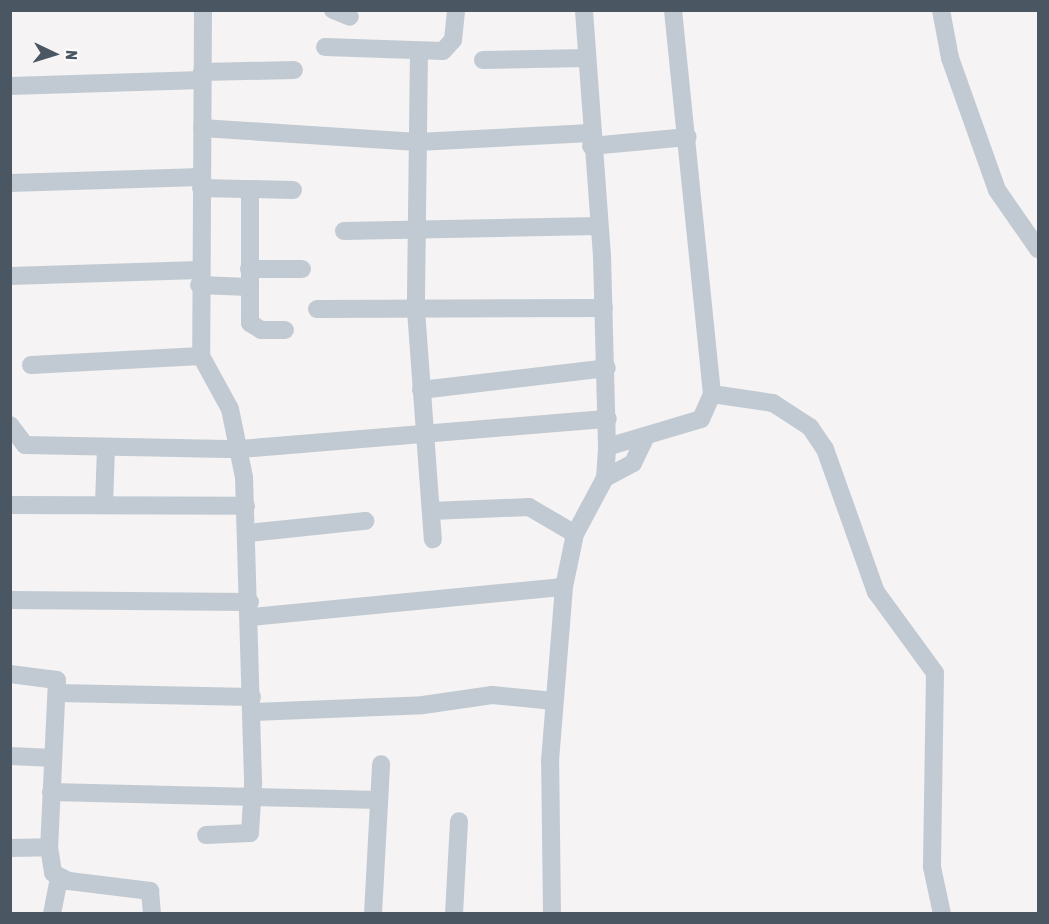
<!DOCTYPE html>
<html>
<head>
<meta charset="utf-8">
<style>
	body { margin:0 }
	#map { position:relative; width:1049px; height:924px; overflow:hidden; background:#f5f3f3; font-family:"Asap Condensed",sans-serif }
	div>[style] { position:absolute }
	.street>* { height:18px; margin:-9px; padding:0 9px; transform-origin:9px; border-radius:9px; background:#c1cad2 }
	span { translate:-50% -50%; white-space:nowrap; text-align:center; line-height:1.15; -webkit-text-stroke:4.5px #fff; paint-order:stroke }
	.frame { position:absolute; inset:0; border:12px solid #4a5661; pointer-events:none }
	.north { position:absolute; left:24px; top:24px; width:60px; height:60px; -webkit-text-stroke:4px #fff; paint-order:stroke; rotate:94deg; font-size:16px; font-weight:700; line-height:24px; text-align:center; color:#4a5661 }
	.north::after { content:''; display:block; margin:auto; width:21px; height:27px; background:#4a5661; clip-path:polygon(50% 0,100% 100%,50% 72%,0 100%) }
</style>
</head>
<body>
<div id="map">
	<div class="street">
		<div style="left:203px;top:10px;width:346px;rotate:90.3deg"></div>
		<div style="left:201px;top:356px;width:60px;rotate:61.3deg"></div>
		<div style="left:230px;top:409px;width:69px;rotate:78.4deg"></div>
		<div style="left:244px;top:477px;width:307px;rotate:88.3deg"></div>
		<div style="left:253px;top:784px;width:49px;rotate:93.5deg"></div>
		<div style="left:250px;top:833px;width:44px;rotate:177.4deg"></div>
		<div style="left:333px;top:10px;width:18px;rotate:22deg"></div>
		<div style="left:941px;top:10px;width:49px;rotate:79.4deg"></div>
		<div style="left:950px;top:58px;width:140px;rotate:70.4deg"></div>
		<div style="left:997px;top:190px;width:72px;rotate:55.2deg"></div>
		<div style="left:325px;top:47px;width:118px;rotate:1.9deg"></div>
		<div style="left:443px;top:51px;width:15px;rotate:-48deg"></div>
		<div style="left:453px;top:40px;width:30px;rotate:-84deg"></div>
		<div style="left:419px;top:51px;width:259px;rotate:90.7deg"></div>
		<div style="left:416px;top:310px;width:230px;rotate:85.8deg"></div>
		<div style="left:483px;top:60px;width:104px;rotate:-1.1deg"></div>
		<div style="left:202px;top:72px;width:92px;rotate:-1.2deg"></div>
		<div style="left:10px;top:86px;width:192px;rotate:-1.8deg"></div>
		<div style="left:202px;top:128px;width:216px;rotate:3.7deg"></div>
		<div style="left:418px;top:142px;width:173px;rotate:-3deg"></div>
		<div style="left:591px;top:146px;width:97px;rotate:-5.3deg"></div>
		<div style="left:10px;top:183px;width:191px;rotate:-1.8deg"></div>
		<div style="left:201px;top:188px;width:92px;rotate:1.2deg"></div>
		<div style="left:250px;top:189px;width:134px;rotate:90deg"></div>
		<div style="left:250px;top:323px;width:13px;rotate:32deg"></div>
		<div style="left:261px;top:330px;width:24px"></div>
		<div style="left:344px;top:231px;width:255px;rotate:-1.1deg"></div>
		<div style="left:249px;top:269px;width:53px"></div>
		<div style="left:10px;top:276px;width:190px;rotate:-1.8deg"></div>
		<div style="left:199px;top:285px;width:50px;rotate:2.3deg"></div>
		<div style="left:317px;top:309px;width:287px;rotate:-0.2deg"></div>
		<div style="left:31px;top:365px;width:170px;rotate:-3deg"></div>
		<div style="left:421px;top:390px;width:187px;rotate:-6.7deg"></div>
		<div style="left:712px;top:394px;width:62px;rotate:8.4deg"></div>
		<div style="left:773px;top:403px;width:44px;rotate:33deg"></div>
		<div style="left:810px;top:427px;width:27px;rotate:56deg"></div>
		<div style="left:825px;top:449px;width:152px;rotate:70.4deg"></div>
		<div style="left:876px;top:592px;width:100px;rotate:53.9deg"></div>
		<div style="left:935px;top:673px;width:194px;rotate:90.9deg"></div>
		<div style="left:932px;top:867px;width:48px;rotate:78deg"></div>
		<div style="left:10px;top:425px;width:25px;rotate:53deg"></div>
		<div style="left:25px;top:445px;width:215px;rotate:1.1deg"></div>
		<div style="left:240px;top:449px;width:369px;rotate:-4.7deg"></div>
		<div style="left:607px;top:447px;width:98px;rotate:-16.6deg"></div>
		<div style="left:701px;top:419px;width:27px;rotate:-66deg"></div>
		<div style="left:712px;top:394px;width:386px;rotate:-95.8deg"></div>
		<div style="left:605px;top:478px;width:32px;rotate:-28deg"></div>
		<div style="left:633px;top:463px;width:25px;rotate:-64deg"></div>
		<div style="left:10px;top:505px;width:236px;rotate:0.2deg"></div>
		<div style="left:104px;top:505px;width:57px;rotate:-88deg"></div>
		<div style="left:431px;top:511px;width:98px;rotate:-2.3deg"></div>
		<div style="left:529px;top:507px;width:53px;rotate:30.4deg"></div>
		<div style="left:248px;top:533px;width:118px;rotate:-5.9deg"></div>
		<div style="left:10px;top:600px;width:240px;rotate:0.5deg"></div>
		<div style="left:251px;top:617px;width:314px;rotate:-5.5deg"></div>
		<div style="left:10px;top:674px;width:47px;rotate:7.3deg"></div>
		<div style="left:57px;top:680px;width:167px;rotate:92.7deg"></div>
		<div style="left:49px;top:847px;width:26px;rotate:81deg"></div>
		<div style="left:53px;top:873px;width:18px;rotate:27deg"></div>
		<div style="left:69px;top:881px;width:82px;rotate:7deg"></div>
		<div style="left:150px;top:891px;width:23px;rotate:85deg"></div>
		<div style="left:58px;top:693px;width:194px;rotate:1.2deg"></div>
		<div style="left:252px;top:712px;width:171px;rotate:-2.3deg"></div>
		<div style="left:423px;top:705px;width:70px;rotate:-8.2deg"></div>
		<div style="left:492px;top:695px;width:62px;rotate:5.5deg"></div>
		<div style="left:10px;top:756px;width:43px;rotate:2.7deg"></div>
		<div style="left:51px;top:792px;width:328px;rotate:1.4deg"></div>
		<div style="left:10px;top:848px;width:39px;rotate:-1deg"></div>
		<div style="left:52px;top:914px;width:36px;rotate:-79deg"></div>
		<div style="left:373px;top:914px;width:150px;rotate:-86.9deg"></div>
		<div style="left:454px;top:914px;width:93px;rotate:-86.9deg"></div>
		<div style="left:552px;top:914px;width:153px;rotate:-90.7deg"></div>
		<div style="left:550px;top:761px;width:175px;rotate:-85.4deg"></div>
		<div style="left:564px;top:587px;width:54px;rotate:-78.3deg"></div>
		<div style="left:575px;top:534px;width:64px;rotate:-61.8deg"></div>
		<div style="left:605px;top:478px;width:31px;rotate:-86deg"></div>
		<div style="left:607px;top:447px;width:191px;rotate:-91.5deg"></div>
		<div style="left:602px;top:256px;width:247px;rotate:-94.2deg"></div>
	</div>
	<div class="frame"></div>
	<div class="north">N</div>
</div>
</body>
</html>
